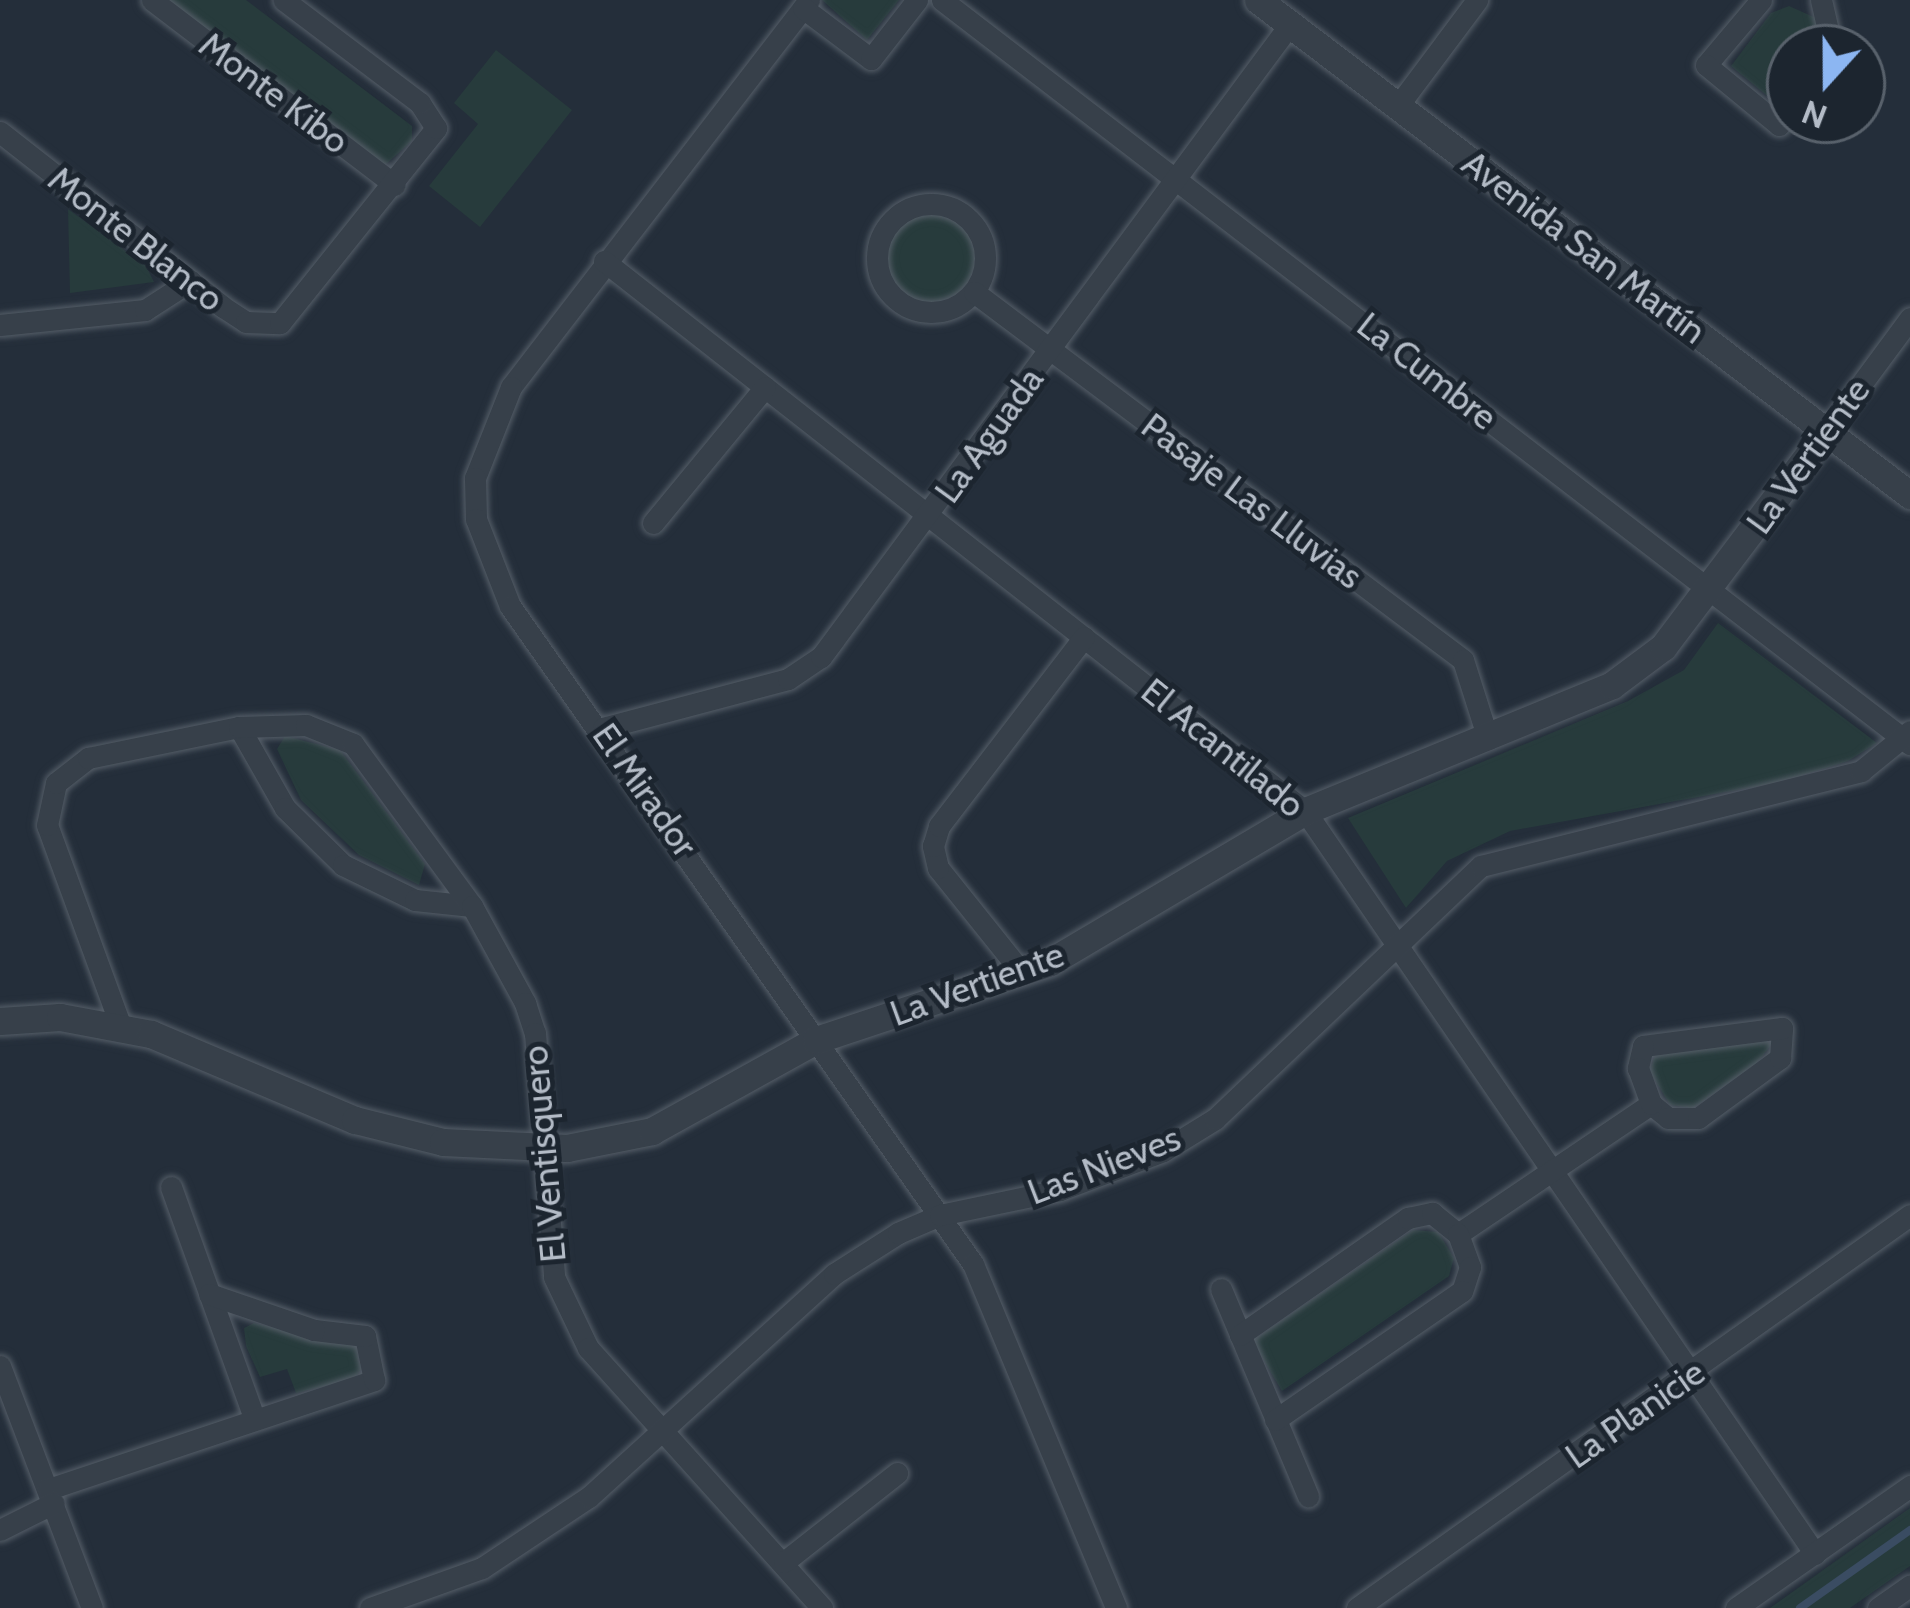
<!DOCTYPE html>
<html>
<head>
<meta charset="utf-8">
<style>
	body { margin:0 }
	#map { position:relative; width:1910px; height:1608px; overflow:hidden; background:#242e3a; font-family:Cabin,sans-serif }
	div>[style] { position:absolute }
	.green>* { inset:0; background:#273b3c }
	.round { border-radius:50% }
	.stream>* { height:8px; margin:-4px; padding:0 4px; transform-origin:4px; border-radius:4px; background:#3a4c62 }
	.roads { filter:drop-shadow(0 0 3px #555e68) drop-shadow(0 0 3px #555e68) }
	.minor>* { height:21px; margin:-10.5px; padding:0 10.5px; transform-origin:10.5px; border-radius:10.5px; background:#37404a }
	.minor>.ring { margin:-10.5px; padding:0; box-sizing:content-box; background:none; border:21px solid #37404a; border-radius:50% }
	.tertiary>* { height:27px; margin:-13.5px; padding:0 13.5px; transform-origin:13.5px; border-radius:13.5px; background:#37404a }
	span { translate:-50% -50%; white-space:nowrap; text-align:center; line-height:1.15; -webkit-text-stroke:10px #1c252f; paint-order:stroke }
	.street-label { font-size:36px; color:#b3bbc6 }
	.north { position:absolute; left:1766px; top:24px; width:120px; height:120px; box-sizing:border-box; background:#1c252f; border:3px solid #58616b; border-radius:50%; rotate:201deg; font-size:33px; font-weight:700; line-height:48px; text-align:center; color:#b3bbc6 }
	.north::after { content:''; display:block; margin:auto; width:42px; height:54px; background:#8cb6f2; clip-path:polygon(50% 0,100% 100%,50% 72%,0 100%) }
</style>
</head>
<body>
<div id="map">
	<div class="green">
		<div style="clip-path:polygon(167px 0,246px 0,412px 126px,412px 141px,385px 165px)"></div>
		<div style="clip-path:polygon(822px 0,899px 0,867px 40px)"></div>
		<div style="clip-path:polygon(1789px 6px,1816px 18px,1822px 48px,1790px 48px,1790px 89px,1777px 104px,1731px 66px,1771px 13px)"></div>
		<div style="clip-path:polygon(496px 50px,572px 110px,480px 227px,429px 186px,478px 124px,454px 103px)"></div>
		<div style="clip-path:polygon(68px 209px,146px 266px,154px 282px,70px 293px)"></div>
		<div class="round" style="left:887px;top:214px;width:88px;height:88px"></div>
		<div style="clip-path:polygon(1718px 623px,1877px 743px,1848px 761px,1781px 782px,1510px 831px,1447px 861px,1406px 908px,1348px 818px,1628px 701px,1684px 670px)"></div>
		<div style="clip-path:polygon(285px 736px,340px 750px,425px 864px,419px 885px,359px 855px,301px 800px,277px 749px)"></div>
		<div style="clip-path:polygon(1766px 1038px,1771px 1045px,1757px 1063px,1693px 1108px,1670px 1105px,1650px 1072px,1656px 1052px)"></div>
		<div style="clip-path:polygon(1413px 1230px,1438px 1232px,1454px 1258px,1449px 1276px,1282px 1391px,1252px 1341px)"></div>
		<div style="clip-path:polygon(254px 1323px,356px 1346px,361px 1370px,353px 1379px,296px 1393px,287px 1369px,260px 1377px,246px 1346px,244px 1328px)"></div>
		<div style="clip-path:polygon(1910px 1508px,1910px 1566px,1850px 1608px,1770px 1608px)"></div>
	</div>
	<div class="stream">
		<div style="left:1800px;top:1608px;width:135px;rotate:-35.3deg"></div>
	</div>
	<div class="roads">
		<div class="minor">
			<div style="left:152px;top:0;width:305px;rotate:37.3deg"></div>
			<div style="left:809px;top:0;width:488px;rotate:127.6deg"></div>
			<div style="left:511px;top:387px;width:98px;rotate:111.6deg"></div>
			<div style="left:475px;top:478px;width:41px;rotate:88.6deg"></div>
			<div style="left:476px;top:519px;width:93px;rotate:68.7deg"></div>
			<div style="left:510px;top:606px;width:805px;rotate:54.87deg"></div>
			<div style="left:973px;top:1264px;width:373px;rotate:67.4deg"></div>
			<div style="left:942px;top:0;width:1221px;rotate:37.55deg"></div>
			<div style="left:1761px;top:0;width:85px;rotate:130.2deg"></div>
			<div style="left:1706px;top:65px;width:94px;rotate:39.4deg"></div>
			<div style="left:1779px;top:125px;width:18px;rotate:-52deg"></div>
			<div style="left:1821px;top:0;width:49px;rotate:77.1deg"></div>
			<div style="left:803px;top:8px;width:85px;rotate:36.9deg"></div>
			<div style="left:871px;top:59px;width:75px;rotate:-52.1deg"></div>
			<div style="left:1397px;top:107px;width:134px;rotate:-53.2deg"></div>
			<div style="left:0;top:132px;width:283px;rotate:38.1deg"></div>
			<div style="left:223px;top:307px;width:27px;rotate:33deg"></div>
			<div style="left:246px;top:322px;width:34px;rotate:2deg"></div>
			<div style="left:280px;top:323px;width:250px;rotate:-51.3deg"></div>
			<div style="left:436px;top:128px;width:30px;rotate:-123deg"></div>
			<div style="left:420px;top:103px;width:171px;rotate:-142.9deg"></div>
			<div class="ring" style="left:877px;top:204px;width:87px;height:87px"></div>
			<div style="left:604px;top:261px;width:891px;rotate:38.12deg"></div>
			<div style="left:1305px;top:811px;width:901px;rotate:55.53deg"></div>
			<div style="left:974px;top:292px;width:612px;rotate:36.96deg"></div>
			<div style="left:1463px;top:660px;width:83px;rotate:72.4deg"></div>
			<div style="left:0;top:325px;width:146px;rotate:-5.9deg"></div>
			<div style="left:145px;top:310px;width:54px;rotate:-32.8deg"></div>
			<div style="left:1828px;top:429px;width:138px;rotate:-53.5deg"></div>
			<div style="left:653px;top:523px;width:176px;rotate:-50.5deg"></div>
			<div style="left:239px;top:727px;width:93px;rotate:60.4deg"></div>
			<div style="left:285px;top:808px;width:81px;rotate:44.5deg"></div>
			<div style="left:343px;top:865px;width:80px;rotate:25.9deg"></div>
			<div style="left:415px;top:900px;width:57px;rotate:6deg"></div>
			<div style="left:603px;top:728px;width:191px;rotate:-14.8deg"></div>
			<div style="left:788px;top:679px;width:40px;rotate:-34deg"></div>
			<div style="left:821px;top:657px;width:788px;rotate:-53.46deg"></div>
			<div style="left:1023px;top:974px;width:136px;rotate:-128.7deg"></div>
			<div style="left:938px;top:868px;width:23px;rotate:-103deg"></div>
			<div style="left:933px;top:846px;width:21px;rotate:-73deg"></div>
			<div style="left:939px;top:826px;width:238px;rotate:-52.5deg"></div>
			<div style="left:121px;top:1027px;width:215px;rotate:-110.1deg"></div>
			<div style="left:47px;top:825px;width:43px;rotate:-77.9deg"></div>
			<div style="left:56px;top:783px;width:41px;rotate:-38deg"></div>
			<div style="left:88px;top:758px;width:154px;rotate:-11.6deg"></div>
			<div style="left:239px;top:727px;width:67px;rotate:-1.7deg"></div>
			<div style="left:306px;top:725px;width:51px;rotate:22deg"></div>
			<div style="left:353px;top:744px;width:201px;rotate:53.7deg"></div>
			<div style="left:472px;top:906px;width:111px;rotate:61.3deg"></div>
			<div style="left:525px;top:1003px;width:32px;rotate:72deg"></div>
			<div style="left:535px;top:1033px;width:245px;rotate:85.5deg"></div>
			<div style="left:554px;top:1277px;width:79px;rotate:64.4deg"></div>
			<div style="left:588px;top:1348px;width:350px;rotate:48deg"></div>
			<div style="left:171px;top:1187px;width:245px;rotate:70.2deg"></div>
			<div style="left:1458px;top:1234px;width:233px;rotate:-34deg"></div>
			<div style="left:1651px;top:1104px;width:22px;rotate:39deg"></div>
			<div style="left:1668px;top:1118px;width:30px"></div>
			<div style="left:1698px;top:1118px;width:102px;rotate:-36.2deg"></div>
			<div style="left:1780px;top:1058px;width:30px;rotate:-86deg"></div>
			<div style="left:1782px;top:1028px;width:140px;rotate:172.6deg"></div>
			<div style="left:1643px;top:1046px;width:23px;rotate:103deg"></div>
			<div style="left:1638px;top:1068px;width:38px;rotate:70deg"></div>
			<div style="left:1221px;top:1289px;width:225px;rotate:67.2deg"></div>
			<div style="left:1240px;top:1335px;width:205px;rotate:-34.9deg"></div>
			<div style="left:1408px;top:1218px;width:25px;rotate:-12deg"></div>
			<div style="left:1432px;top:1213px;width:33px;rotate:39deg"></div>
			<div style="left:1458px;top:1234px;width:35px;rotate:70deg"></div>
			<div style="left:1470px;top:1267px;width:25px;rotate:108deg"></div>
			<div style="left:1462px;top:1291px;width:227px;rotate:145.4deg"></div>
			<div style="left:0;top:1366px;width:259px;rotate:69.2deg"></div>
			<div style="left:49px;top:1489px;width:343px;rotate:-18.5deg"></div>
			<div style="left:374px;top:1380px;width:45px;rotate:-101.6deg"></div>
			<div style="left:365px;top:1336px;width:51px;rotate:-173.3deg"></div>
			<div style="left:314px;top:1330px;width:111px;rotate:-161.1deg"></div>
			<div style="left:0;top:1530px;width:60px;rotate:-26.6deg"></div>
			<div style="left:784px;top:1562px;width:144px;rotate:-38.2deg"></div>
			<div style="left:370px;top:1608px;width:119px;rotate:-19.7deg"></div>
			<div style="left:482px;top:1568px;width:128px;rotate:-33.6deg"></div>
			<div style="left:589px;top:1497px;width:331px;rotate:-42.3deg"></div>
			<div style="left:834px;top:1274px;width:76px;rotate:-32.6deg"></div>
			<div style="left:898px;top:1233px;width:46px;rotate:-23.2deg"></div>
			<div style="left:940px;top:1215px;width:123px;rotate:-11.8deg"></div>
			<div style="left:1060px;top:1190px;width:110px;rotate:-20.7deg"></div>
			<div style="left:1163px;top:1151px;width:61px;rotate:-31.6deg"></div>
			<div style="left:1215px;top:1119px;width:367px;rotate:-43.6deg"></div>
			<div style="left:1481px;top:866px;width:392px;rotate:-14deg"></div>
			<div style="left:1861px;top:771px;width:63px;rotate:-39.2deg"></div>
			<div style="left:1357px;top:1608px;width:678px;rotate:-35.4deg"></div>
			<div style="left:1736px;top:1608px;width:213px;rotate:-35deg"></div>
			<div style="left:1878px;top:1608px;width:39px;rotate:-35deg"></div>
		</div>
		<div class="tertiary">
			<div style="left:1258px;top:0;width:819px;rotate:37.21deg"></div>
			<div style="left:0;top:1021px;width:60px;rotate:-3.8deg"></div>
			<div style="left:60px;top:1017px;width:93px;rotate:10.6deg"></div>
			<div style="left:151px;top:1034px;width:221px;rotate:22.9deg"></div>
			<div style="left:355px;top:1120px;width:91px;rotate:14deg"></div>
			<div style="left:443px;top:1142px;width:124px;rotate:2.8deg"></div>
			<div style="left:567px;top:1148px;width:87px;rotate:-11.3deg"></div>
			<div style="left:652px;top:1131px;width:188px;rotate:-29deg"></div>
			<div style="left:816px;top:1040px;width:247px;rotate:-18.4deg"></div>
			<div style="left:1050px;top:962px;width:296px;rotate:-30.6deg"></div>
			<div style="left:1305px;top:811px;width:332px;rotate:-22.3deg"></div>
			<div style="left:1612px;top:685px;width:64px;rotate:-36.7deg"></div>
			<div style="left:1663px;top:647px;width:273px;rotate:-52.9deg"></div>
		</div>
	</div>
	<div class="street-label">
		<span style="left:274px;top:93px;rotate:37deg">Monte Kibo</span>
		<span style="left:136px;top:239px;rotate:38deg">Monte Blanco</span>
		<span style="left:1584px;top:247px;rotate:37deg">Avenida San Martín</span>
		<span style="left:1427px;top:371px;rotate:38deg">La Cumbre</span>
		<span style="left:989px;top:435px;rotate:-54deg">La Aguada</span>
		<span style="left:1808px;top:456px;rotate:-54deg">La Vertiente</span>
		<span style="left:1252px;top:501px;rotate:37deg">Pasaje Las Lluvias</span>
		<span style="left:1223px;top:748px;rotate:39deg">El Acantilado</span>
		<span style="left:645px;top:790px;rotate:55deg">El Mirador</span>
		<span style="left:977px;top:984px;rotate:-20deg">La Vertiente</span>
		<span style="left:544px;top:1154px;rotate:-95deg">El Ventisquero</span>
		<span style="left:1104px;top:1165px;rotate:-21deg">Las Nieves</span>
		<span style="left:1635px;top:1414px;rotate:-35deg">La Planicie</span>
	</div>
	<div class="north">N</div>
</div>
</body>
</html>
